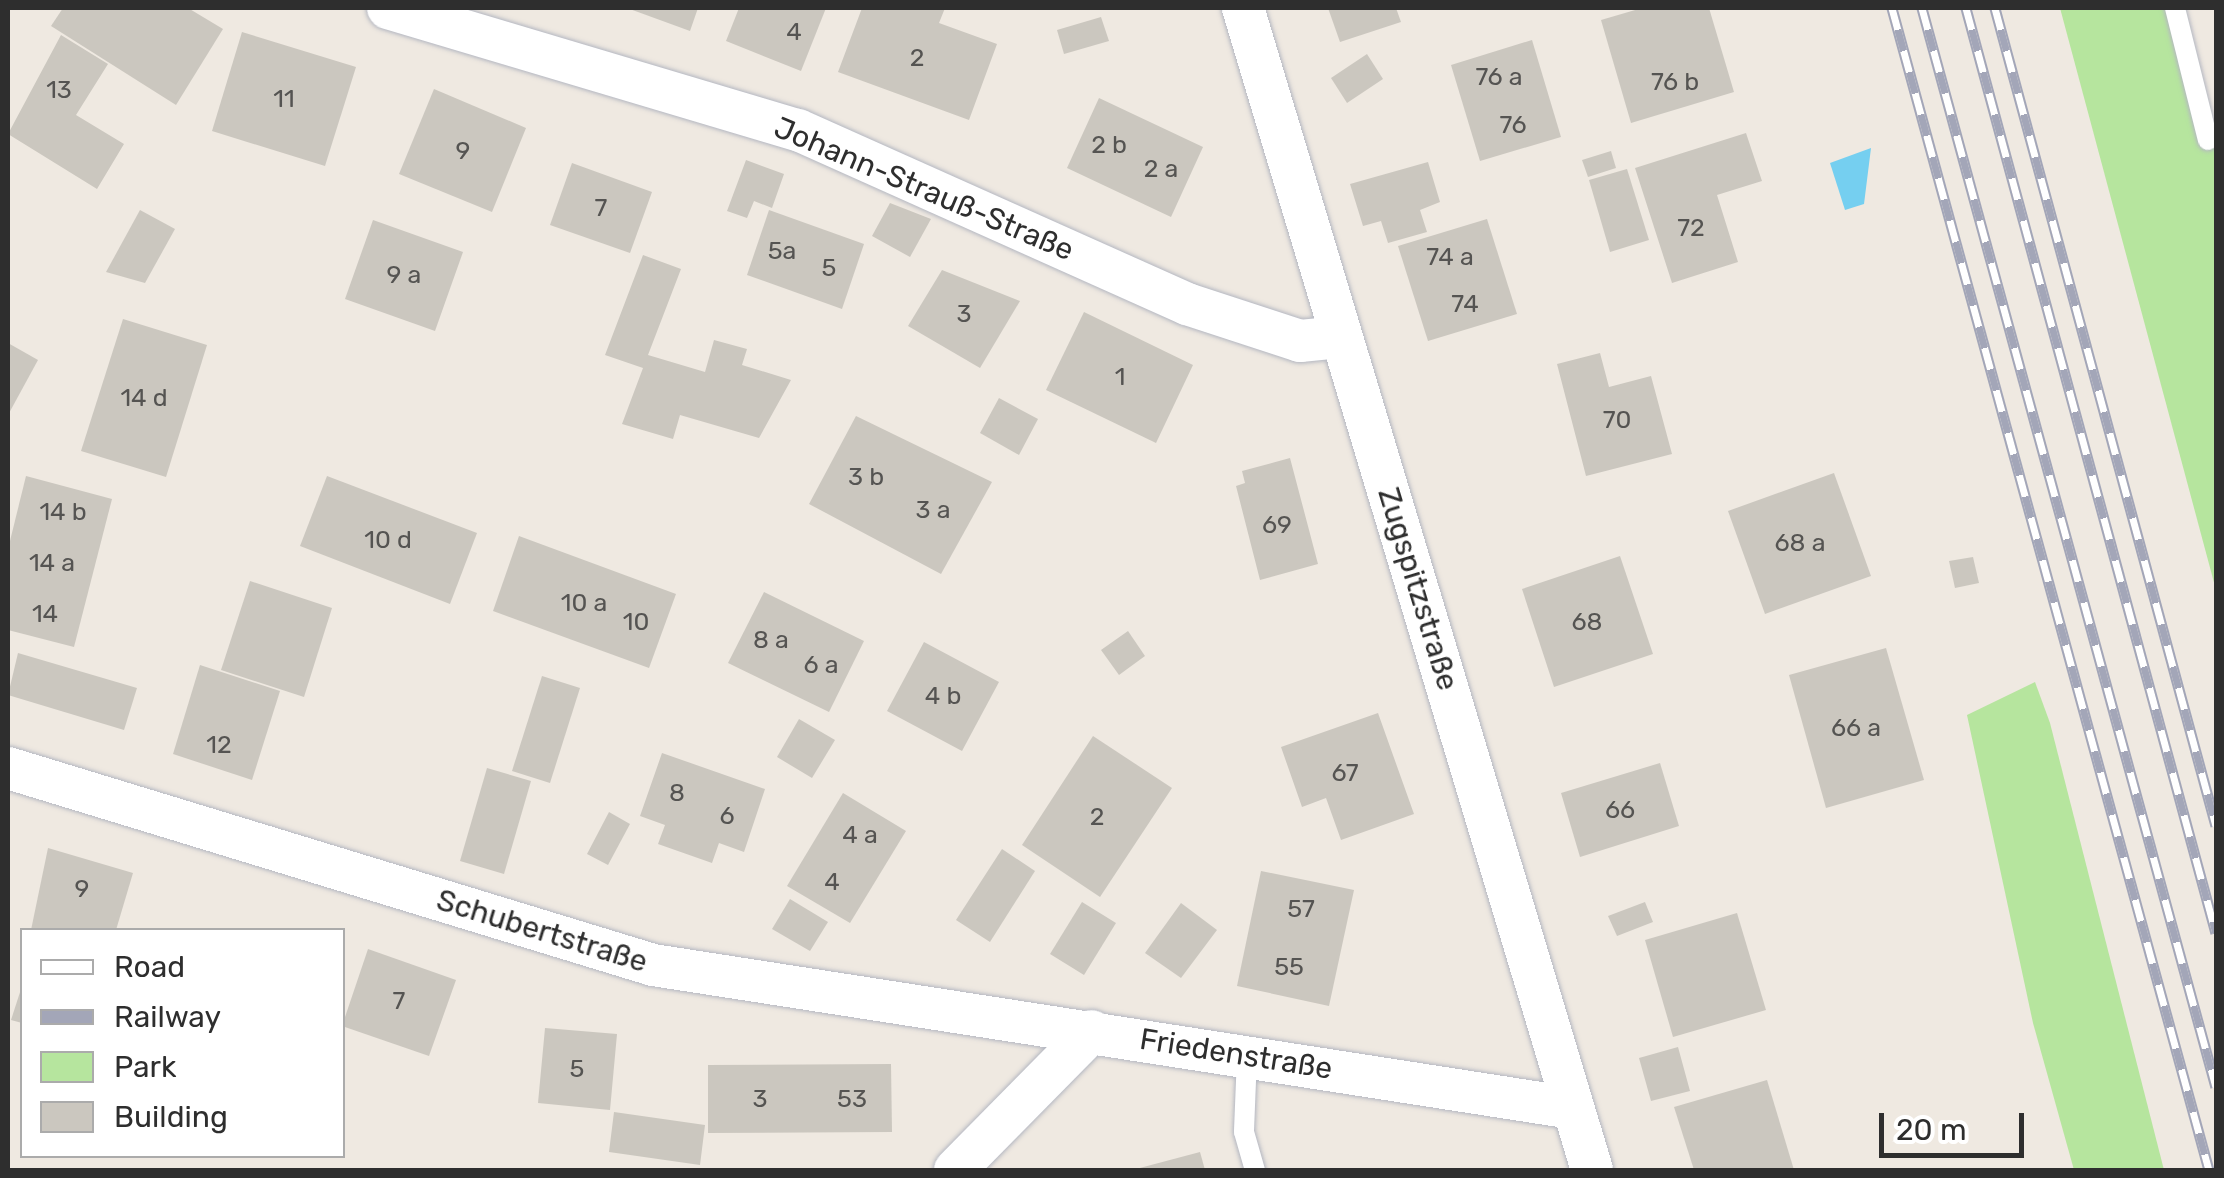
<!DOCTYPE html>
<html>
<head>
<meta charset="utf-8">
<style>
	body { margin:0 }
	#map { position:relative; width:2224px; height:1178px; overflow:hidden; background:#efe9e1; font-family:Rubik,sans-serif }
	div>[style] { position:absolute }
	.green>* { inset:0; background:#b6e59e }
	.water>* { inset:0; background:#75cff0 }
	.building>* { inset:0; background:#cbc7bf }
	.roads { filter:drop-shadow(0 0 2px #b4b7c1) drop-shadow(0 0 2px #b4b7c1) }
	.service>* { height:20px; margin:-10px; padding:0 10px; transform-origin:10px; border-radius:10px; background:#fff }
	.minor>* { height:42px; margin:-21px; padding:0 21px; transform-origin:21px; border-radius:21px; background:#fff }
	.rail>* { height:11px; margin-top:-5.5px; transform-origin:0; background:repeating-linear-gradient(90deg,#fff 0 22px,#a3a6b8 0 44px); box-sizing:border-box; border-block:2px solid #a3a6b8 }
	span { translate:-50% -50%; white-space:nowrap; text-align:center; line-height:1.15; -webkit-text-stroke:9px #fff; paint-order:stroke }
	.number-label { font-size:25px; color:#555452 }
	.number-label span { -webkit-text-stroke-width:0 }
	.street-label { font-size:30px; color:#2e2e2e }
	.frame { position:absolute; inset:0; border:10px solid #2e2e2e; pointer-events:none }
	.legend { position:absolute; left:20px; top:928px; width:325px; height:230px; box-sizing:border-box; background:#fff; border:2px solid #ababab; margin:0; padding:12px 18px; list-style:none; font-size:30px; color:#2e2e2e }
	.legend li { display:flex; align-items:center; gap:20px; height:50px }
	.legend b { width:50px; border:2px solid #ababab }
	.scale { position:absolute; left:1879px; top:1113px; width:145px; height:45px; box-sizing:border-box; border:5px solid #2e2e2e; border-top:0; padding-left:12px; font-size:30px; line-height:35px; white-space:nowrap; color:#2e2e2e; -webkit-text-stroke:8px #fff; paint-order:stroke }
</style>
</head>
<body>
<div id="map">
	<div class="green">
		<div style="clip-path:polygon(2060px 8px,2179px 8px,2216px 132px,2216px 590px)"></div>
		<div style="clip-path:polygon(2035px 682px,2050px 723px,2164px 1170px,2074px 1170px,2033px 1023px,1967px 715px)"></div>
	</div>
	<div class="water">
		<div style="clip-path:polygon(1871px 148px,1864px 204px,1845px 210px,1830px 163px)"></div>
	</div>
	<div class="building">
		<div style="clip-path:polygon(63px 8px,188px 8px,223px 29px,176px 105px,51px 26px)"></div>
		<div style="clip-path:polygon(627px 8px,698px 8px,690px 31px)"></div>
		<div style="clip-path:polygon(739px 8px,826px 8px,801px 71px,726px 41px)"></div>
		<div style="clip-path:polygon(862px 8px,945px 8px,939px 23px,997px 44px,969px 120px,838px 72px)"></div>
		<div style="clip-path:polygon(1328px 8px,1396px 8px,1401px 22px,1340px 42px)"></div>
		<div style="clip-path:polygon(1642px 8px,1709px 8px,1734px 92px,1631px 123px,1601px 20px)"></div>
		<div style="clip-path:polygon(1101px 17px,1109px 41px,1064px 54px,1057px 30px)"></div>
		<div style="clip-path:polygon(242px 32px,356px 67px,325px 166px,212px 131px)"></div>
		<div style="clip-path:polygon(61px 35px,108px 64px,76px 115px,124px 144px,97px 189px,8px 134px)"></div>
		<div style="clip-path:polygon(1532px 40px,1561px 137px,1480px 161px,1451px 65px)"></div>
		<div style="clip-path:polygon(1367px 54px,1383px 79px,1347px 103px,1331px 78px)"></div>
		<div style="clip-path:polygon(434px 89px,526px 128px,492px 212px,399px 174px)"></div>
		<div style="clip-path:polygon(1099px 98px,1203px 147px,1171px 217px,1067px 168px)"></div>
		<div style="clip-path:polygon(1746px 133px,1762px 181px,1717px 195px,1738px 262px,1672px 283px,1635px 168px)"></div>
		<div style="clip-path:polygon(1611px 151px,1616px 168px,1588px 177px,1582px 160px)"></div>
		<div style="clip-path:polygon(746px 160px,784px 174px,772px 208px,754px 201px,747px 218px,727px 211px)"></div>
		<div style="clip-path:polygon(1428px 162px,1440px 202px,1420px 210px,1427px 232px,1388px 243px,1381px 221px,1363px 226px,1350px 184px)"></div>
		<div style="clip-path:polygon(572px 163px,652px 192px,630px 253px,550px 225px)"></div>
		<div style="clip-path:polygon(1627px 169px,1649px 240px,1610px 252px,1589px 180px)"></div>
		<div style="clip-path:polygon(890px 203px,931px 219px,910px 257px,872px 236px)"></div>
		<div style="clip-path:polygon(140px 210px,175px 229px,145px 283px,106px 272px)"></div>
		<div style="clip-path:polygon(769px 210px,864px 244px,842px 309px,747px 275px)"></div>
		<div style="clip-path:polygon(1487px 219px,1517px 314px,1428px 341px,1398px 246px)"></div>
		<div style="clip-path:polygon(373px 220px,463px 252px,435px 331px,345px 299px)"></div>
		<div style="clip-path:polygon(643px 255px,681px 269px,648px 355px,705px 372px,714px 340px,747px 349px,742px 365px,791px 380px,759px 438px,680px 415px,673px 439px,622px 424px,643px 368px,605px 355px)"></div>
		<div style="clip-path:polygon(942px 270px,1020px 301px,980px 368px,908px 326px)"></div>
		<div style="clip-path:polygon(1084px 312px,1193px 365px,1156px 443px,1046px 390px)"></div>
		<div style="clip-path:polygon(123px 319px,207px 345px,166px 477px,81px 451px)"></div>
		<div style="clip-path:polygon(8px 343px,38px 360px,8px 415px)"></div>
		<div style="clip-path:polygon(1600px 353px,1609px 387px,1651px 376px,1672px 454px,1586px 476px,1557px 364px)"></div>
		<div style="clip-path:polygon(999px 398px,1038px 419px,1019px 455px,980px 433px)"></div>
		<div style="clip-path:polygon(856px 416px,992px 482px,941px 574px,809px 504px)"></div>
		<div style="clip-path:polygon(1290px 458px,1318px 564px,1260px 580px,1236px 486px,1245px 483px,1242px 471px)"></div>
		<div style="clip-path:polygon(1834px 473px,1871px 576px,1765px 614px,1728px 511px)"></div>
		<div style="clip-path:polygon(26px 476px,112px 499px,74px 647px,8px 630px,8px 549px)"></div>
		<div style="clip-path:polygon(327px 476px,477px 533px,450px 604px,300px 546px)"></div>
		<div style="clip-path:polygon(519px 536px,676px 594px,649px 668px,493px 611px)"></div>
		<div style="clip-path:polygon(1620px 556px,1653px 654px,1554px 687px,1522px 589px)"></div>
		<div style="clip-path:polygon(1973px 557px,1979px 583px,1955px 588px,1949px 561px)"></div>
		<div style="clip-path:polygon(250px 581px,332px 608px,304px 697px,221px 670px)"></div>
		<div style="clip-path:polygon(764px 592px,864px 641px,829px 712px,728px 663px)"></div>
		<div style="clip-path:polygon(1128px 631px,1145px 656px,1119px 675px,1101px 650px)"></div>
		<div style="clip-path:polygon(924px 642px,999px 682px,962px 751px,887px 711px)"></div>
		<div style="clip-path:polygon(1886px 648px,1924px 780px,1826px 808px,1789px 675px)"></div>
		<div style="clip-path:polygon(18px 653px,137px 688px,124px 730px,8px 695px)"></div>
		<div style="clip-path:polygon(200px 665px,280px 691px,252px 780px,173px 754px)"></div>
		<div style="clip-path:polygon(542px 676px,580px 688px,550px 783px,512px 771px)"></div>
		<div style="clip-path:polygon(1378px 713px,1414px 814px,1341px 840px,1326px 798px,1302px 807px,1281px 747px)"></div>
		<div style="clip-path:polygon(799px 719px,835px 740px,812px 778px,777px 757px)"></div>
		<div style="clip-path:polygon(1093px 736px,1172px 788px,1100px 897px,1022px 845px)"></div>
		<div style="clip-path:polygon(662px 753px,765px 789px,744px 852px,719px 843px,712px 863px,658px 844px,665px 825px,640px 816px)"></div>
		<div style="clip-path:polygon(1660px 763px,1679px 826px,1580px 857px,1561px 793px)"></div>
		<div style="clip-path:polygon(487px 768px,531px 781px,504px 874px,460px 861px)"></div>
		<div style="clip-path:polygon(843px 793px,906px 831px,850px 923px,787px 886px)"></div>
		<div style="clip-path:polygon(609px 812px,630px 824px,608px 865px,587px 854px)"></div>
		<div style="clip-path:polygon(48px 848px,133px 873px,116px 930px,31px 930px)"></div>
		<div style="clip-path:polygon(1002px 849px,1035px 871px,990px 942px,956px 920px)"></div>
		<div style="clip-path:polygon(1261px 871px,1354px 890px,1329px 1006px,1237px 986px)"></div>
		<div style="clip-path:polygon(790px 899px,828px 922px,810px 951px,772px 929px)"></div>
		<div style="clip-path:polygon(1082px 902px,1116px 923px,1084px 975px,1050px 954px)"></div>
		<div style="clip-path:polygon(1645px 902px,1653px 922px,1617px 936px,1608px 916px)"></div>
		<div style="clip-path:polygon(1181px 903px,1217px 930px,1181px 978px,1145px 953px)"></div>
		<div style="clip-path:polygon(1737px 913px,1766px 1010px,1673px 1037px,1645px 940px)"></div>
		<div style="clip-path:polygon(368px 949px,456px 980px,429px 1056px,342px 1026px)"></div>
		<div style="clip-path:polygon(22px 986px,22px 1023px,11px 1020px)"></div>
		<div style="clip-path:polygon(545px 1028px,617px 1034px,610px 1110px,538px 1103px)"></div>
		<div style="clip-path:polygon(1678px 1047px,1690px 1091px,1651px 1101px,1639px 1058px)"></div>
		<div style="clip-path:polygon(891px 1064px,892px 1132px,708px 1133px,708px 1065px)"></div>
		<div style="clip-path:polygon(1767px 1080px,1794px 1170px,1694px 1170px,1674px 1107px)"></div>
		<div style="clip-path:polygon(614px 1112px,705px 1125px,700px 1165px,609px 1152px)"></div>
		<div style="clip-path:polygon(1200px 1152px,1205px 1170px,1136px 1170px,1136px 1169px)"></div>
	</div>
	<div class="roads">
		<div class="service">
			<div style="left:2175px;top:8px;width:136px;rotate:76deg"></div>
			<div style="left:1247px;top:1056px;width:76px;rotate:92.3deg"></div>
			<div style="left:1244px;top:1132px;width:40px;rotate:74deg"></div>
		</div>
		<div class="minor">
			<div style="left:388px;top:8px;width:428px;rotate:16.6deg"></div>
			<div style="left:798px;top:130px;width:426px;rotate:24.1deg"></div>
			<div style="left:1187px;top:304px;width:119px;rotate:18.1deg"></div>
			<div style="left:1300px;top:341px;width:40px;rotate:-5.7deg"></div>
			<div style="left:1243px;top:8px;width:1213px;rotate:73.28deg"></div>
			<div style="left:8px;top:768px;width:674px;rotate:16.98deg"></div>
			<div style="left:653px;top:965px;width:931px;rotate:8.84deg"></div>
			<div style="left:955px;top:1170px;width:195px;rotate:-45.4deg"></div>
		</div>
	</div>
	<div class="rail">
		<div style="left:1892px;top:8px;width:1204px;rotate:74.74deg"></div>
		<div style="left:1922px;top:8px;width:1118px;rotate:74.76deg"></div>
		<div style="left:1966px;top:8px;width:958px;rotate:74.88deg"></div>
		<div style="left:1995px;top:8px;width:847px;rotate:74.88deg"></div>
	</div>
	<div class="number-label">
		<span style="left:794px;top:32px">4</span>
		<span style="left:917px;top:58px">2</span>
		<span style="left:1499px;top:77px">76 a</span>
		<span style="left:1675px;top:82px">76 b</span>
		<span style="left:59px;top:90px">13</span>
		<span style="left:284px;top:99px">11</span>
		<span style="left:1513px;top:125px">76</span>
		<span style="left:1109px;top:145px">2 b</span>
		<span style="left:463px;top:151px">9</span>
		<span style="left:1161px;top:169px">2 a</span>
		<span style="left:601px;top:208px">7</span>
		<span style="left:1691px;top:228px">72</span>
		<span style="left:782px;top:251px">5a</span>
		<span style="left:1450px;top:257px">74 a</span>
		<span style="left:829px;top:268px">5</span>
		<span style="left:404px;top:275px">9 a</span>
		<span style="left:1465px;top:304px">74</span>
		<span style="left:964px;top:314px">3</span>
		<span style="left:1120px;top:377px">1</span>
		<span style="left:144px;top:398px">14 d</span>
		<span style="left:1617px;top:420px">70</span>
		<span style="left:866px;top:477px">3 b</span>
		<span style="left:933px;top:510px">3 a</span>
		<span style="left:63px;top:512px">14 b</span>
		<span style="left:1277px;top:525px">69</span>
		<span style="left:388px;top:540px">10 d</span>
		<span style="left:1800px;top:543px">68 a</span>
		<span style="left:52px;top:563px">14 a</span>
		<span style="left:584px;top:603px">10 a</span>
		<span style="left:45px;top:614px">14</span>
		<span style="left:636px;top:622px">10</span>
		<span style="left:1587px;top:622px">68</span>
		<span style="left:771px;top:640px">8 a</span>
		<span style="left:821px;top:665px">6 a</span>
		<span style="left:943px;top:696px">4 b</span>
		<span style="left:1856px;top:728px">66 a</span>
		<span style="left:219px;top:745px">12</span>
		<span style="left:1345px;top:773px">67</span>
		<span style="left:677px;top:793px">8</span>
		<span style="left:1620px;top:810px">66</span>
		<span style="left:727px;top:816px">6</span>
		<span style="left:1097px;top:817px">2</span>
		<span style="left:860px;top:835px">4 a</span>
		<span style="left:832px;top:882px">4</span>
		<span style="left:82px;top:889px">9</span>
		<span style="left:1301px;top:909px">57</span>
		<span style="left:1289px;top:967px">55</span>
		<span style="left:399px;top:1001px">7</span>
		<span style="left:577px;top:1069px">5</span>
		<span style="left:760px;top:1099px">3</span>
		<span style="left:852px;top:1099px">53</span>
	</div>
	<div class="street-label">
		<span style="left:924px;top:189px;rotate:23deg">Johann-Strauß-Straße</span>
		<span style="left:1418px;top:589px;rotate:73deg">Zugspitzstraße</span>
		<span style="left:542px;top:931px;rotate:17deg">Schubertstraße</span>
		<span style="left:1236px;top:1054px;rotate:9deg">Friedenstraße</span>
	</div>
	<div class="frame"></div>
	<ul class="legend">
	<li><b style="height:12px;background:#fff"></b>Road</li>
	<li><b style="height:12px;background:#a3a6b8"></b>Railway</li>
	<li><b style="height:28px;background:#b6e59e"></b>Park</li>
	<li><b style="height:28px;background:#cbc7bf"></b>Building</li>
	</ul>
	<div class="scale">20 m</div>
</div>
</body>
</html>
